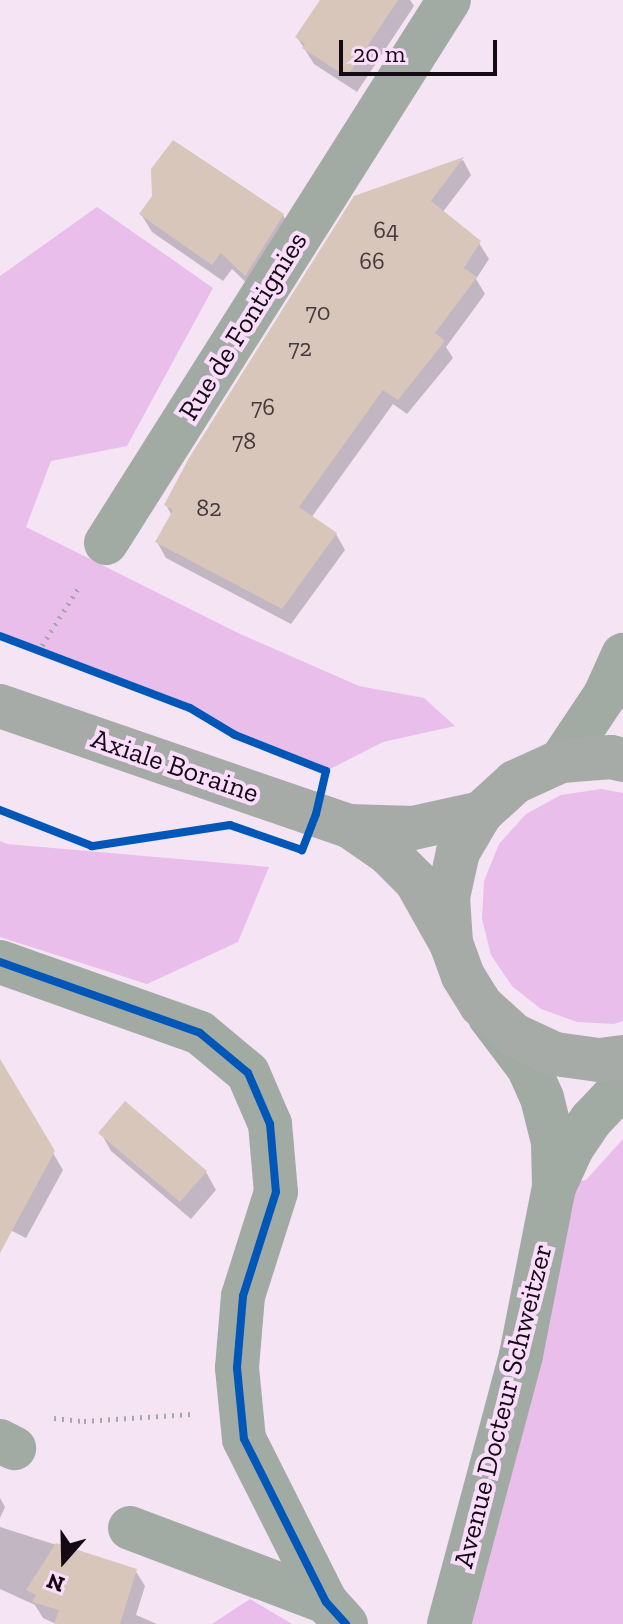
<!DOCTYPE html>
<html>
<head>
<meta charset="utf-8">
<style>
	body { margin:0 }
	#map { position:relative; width:623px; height:1624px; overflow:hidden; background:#f4e4f4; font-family:"Zilla Slab",serif }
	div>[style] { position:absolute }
	.green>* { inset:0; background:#e9beeb }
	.shadow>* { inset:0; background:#0003 }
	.building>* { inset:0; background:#d7c6b9 }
	.path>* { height:5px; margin-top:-2.5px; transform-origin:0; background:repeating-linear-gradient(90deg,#a6a8a7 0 2px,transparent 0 8px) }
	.minor>* { height:44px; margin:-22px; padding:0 22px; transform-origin:22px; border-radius:22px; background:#a2aba3 }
	.major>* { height:44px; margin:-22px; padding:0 22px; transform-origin:22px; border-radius:22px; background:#a6aba8 }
	.cycleway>* { height:8px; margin:-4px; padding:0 4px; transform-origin:4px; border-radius:4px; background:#0057b8 }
	span { translate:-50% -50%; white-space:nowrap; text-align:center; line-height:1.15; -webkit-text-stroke:8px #faddfb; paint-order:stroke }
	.number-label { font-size:24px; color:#45393d }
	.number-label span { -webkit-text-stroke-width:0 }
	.street-label { font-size:28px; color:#140a14 }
	.north { position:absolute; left:24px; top:1520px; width:80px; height:80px; -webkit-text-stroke:6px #faddfb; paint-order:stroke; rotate:200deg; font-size:22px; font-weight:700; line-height:32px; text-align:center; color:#140a14 }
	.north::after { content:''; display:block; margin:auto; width:28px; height:36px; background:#140a14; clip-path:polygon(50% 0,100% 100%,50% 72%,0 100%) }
	.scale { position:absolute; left:339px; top:40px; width:158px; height:36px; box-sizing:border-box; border:4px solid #140a14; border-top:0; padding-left:10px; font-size:24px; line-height:28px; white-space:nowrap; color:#140a14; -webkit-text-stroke:6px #faddfb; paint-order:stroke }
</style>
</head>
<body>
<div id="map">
	<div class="green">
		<div style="clip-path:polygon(97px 207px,213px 288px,127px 446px,51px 461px,26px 527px,238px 633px,359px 686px,424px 698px,455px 726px,383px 742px,326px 771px,235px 735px,190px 708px,0 636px,0 276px)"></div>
		<div style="clip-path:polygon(601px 789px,623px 793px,623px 1021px,614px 1024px,577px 1022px,541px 1009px,512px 986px,491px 955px,482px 919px,484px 881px,499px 844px,526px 814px,561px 795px)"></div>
		<div style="clip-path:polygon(0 841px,7px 844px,269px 867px,238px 942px,147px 984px,0 937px)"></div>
		<div style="clip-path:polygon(623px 1139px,623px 1624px,455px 1624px,554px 1187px,586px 1180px)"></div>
		<div style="clip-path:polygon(250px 1599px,292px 1624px,212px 1624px)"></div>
	</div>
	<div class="shadow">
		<div style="clip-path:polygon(322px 0,410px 0,414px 6px,357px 92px,314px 64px,297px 37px)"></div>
		<div style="clip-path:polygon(463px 160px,471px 175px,442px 213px,479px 243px,489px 259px,476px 279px,485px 294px,446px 347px,453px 358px,407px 414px,393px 404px,311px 518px,336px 534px,345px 550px,291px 624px,166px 558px,157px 542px,172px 516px,166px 505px,356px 198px)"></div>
		<div style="clip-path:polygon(141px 214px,283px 215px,293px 233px,256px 292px,232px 269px,223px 281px,152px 232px)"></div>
		<div style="clip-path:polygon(0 1063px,63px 1170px,26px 1238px,0 1225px)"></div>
		<div style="clip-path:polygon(101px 1133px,206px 1172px,216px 1190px,191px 1219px,111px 1151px)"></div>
		<div style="clip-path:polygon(0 1498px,5px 1507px,0 1518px)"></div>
		<div style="clip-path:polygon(0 1527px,135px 1570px,145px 1586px,136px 1615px,157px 1624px,56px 1624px,43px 1618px,35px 1605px,0 1589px)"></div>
	</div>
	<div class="building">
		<div style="clip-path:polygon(320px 0,398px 0,347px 77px,302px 48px,305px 44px,295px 37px)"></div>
		<div style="clip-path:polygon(173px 140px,284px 214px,245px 276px,221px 253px,212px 265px,139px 214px,152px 196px,151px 169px)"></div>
		<div style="clip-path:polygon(464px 157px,431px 201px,481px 241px,464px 268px,477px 277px,435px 333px,445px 341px,398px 400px,383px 390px,299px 507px,337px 533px,282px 609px,155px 542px,173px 510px,164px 505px,189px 458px,354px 196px)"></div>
		<div style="clip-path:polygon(0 1059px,55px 1151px,0 1253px)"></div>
		<div style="clip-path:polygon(125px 1101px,207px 1171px,180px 1202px,98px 1133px)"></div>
		<div style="clip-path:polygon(56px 1543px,137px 1569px,120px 1624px,54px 1624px,59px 1610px,32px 1602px,36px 1595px,26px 1590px)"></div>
	</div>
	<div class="path">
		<div style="left:38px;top:652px;width:79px;rotate:-57.9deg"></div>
		<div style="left:54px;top:1418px;width:30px;rotate:6deg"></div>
		<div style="left:84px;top:1421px;width:108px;rotate:-3.7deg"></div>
	</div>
	<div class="minor">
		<div style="left:106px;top:543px;width:642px;rotate:-57.72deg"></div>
		<div style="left:561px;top:761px;width:79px;rotate:-56.3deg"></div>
		<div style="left:605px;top:695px;width:44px;rotate:-65.8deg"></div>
		<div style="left:0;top:962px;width:212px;rotate:19.5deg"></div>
		<div style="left:200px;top:1033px;width:62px;rotate:39.8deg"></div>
		<div style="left:248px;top:1073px;width:56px;rotate:66.7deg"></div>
		<div style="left:270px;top:1124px;width:68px;rotate:85deg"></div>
		<div style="left:276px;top:1192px;width:109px;rotate:107.6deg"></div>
		<div style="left:243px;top:1296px;width:72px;rotate:94.8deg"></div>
		<div style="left:237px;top:1368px;width:71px;rotate:84.4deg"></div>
		<div style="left:244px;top:1439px;width:182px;rotate:63.3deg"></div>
		<div style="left:326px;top:1602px;width:30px;rotate:48deg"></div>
		<div style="left:555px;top:1185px;width:41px;rotate:-65.3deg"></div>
		<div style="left:572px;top:1148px;width:34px;rotate:-56deg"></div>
		<div style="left:591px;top:1120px;width:47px;rotate:-46.7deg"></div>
		<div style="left:0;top:1441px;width:16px;rotate:27deg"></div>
		<div style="left:130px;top:1528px;width:210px;rotate:20.7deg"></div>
		<div style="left:449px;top:1624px;width:278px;rotate:-75deg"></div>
		<div style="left:521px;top:1355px;width:171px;rotate:-78.9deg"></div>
		<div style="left:554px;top:1187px;width:45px;rotate:-91.3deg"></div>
		<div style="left:553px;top:1142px;width:45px;rotate:-104deg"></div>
		<div style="left:542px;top:1098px;width:34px;rotate:-114deg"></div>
		<div style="left:528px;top:1067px;width:63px;rotate:-127.2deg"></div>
	</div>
	<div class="major">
		<div style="left:0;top:706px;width:369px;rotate:19deg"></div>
		<div style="left:349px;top:826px;width:47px;rotate:34.7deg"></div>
		<div style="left:388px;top:853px;width:40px;rotate:45deg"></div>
		<div style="left:416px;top:881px;width:71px;rotate:60.6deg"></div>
		<div style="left:623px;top:760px;width:12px;rotate:-166deg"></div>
		<div style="left:611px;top:757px;width:50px;rotate:175.4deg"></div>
		<div style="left:561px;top:761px;width:51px;rotate:155.5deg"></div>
		<div style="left:515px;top:782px;width:46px;rotate:137.6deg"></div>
		<div style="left:481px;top:813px;width:45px;rotate:120.5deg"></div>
		<div style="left:458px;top:852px;width:46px;rotate:102.5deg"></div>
		<div style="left:448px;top:897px;width:46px;rotate:86.3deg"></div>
		<div style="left:451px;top:943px;width:35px;rotate:70deg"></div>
		<div style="left:463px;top:976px;width:34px;rotate:58deg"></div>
		<div style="left:481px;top:1005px;width:45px;rotate:42.3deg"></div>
		<div style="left:514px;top:1035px;width:45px;rotate:24.9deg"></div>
		<div style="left:555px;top:1054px;width:44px;rotate:7.8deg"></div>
		<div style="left:599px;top:1060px;width:24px;rotate:-7deg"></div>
		<div style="left:349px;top:826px;width:64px;rotate:1.8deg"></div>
		<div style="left:413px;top:828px;width:70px;rotate:-12.4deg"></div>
	</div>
	<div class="cycleway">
		<div style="left:0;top:636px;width:203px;rotate:20.8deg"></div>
		<div style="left:190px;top:708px;width:52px;rotate:31deg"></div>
		<div style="left:235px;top:735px;width:98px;rotate:21.6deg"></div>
		<div style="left:326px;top:771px;width:44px;rotate:103.1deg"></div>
		<div style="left:316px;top:814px;width:39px;rotate:111deg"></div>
		<div style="left:302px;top:850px;width:76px;rotate:-160.9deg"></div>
		<div style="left:230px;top:825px;width:140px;rotate:171.3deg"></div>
		<div style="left:92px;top:846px;width:99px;rotate:-158.6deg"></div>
		<div style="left:0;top:962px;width:212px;rotate:19.5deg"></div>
		<div style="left:200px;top:1033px;width:62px;rotate:39.8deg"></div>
		<div style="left:248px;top:1073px;width:56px;rotate:66.7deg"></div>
		<div style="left:270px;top:1124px;width:68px;rotate:85deg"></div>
		<div style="left:276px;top:1192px;width:109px;rotate:107.6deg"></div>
		<div style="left:243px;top:1296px;width:72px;rotate:94.8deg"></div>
		<div style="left:237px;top:1368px;width:71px;rotate:84.4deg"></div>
		<div style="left:244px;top:1439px;width:182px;rotate:63.3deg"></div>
		<div style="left:326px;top:1602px;width:30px;rotate:48deg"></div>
	</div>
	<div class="number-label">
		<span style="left:386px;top:230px">64</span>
		<span style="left:372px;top:261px">66</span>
		<span style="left:318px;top:312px">70</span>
		<span style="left:300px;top:348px">72</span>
		<span style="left:263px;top:407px">76</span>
		<span style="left:244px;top:441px">78</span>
		<span style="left:209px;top:508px">82</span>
	</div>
	<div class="street-label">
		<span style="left:243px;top:326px;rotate:-58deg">Rue de Fontignies</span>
		<span style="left:175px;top:766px;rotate:19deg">Axiale Boraine</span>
		<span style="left:503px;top:1406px;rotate:-76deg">Avenue Docteur Schweitzer</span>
	</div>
	<div class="north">N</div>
	<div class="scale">20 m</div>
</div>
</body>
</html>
